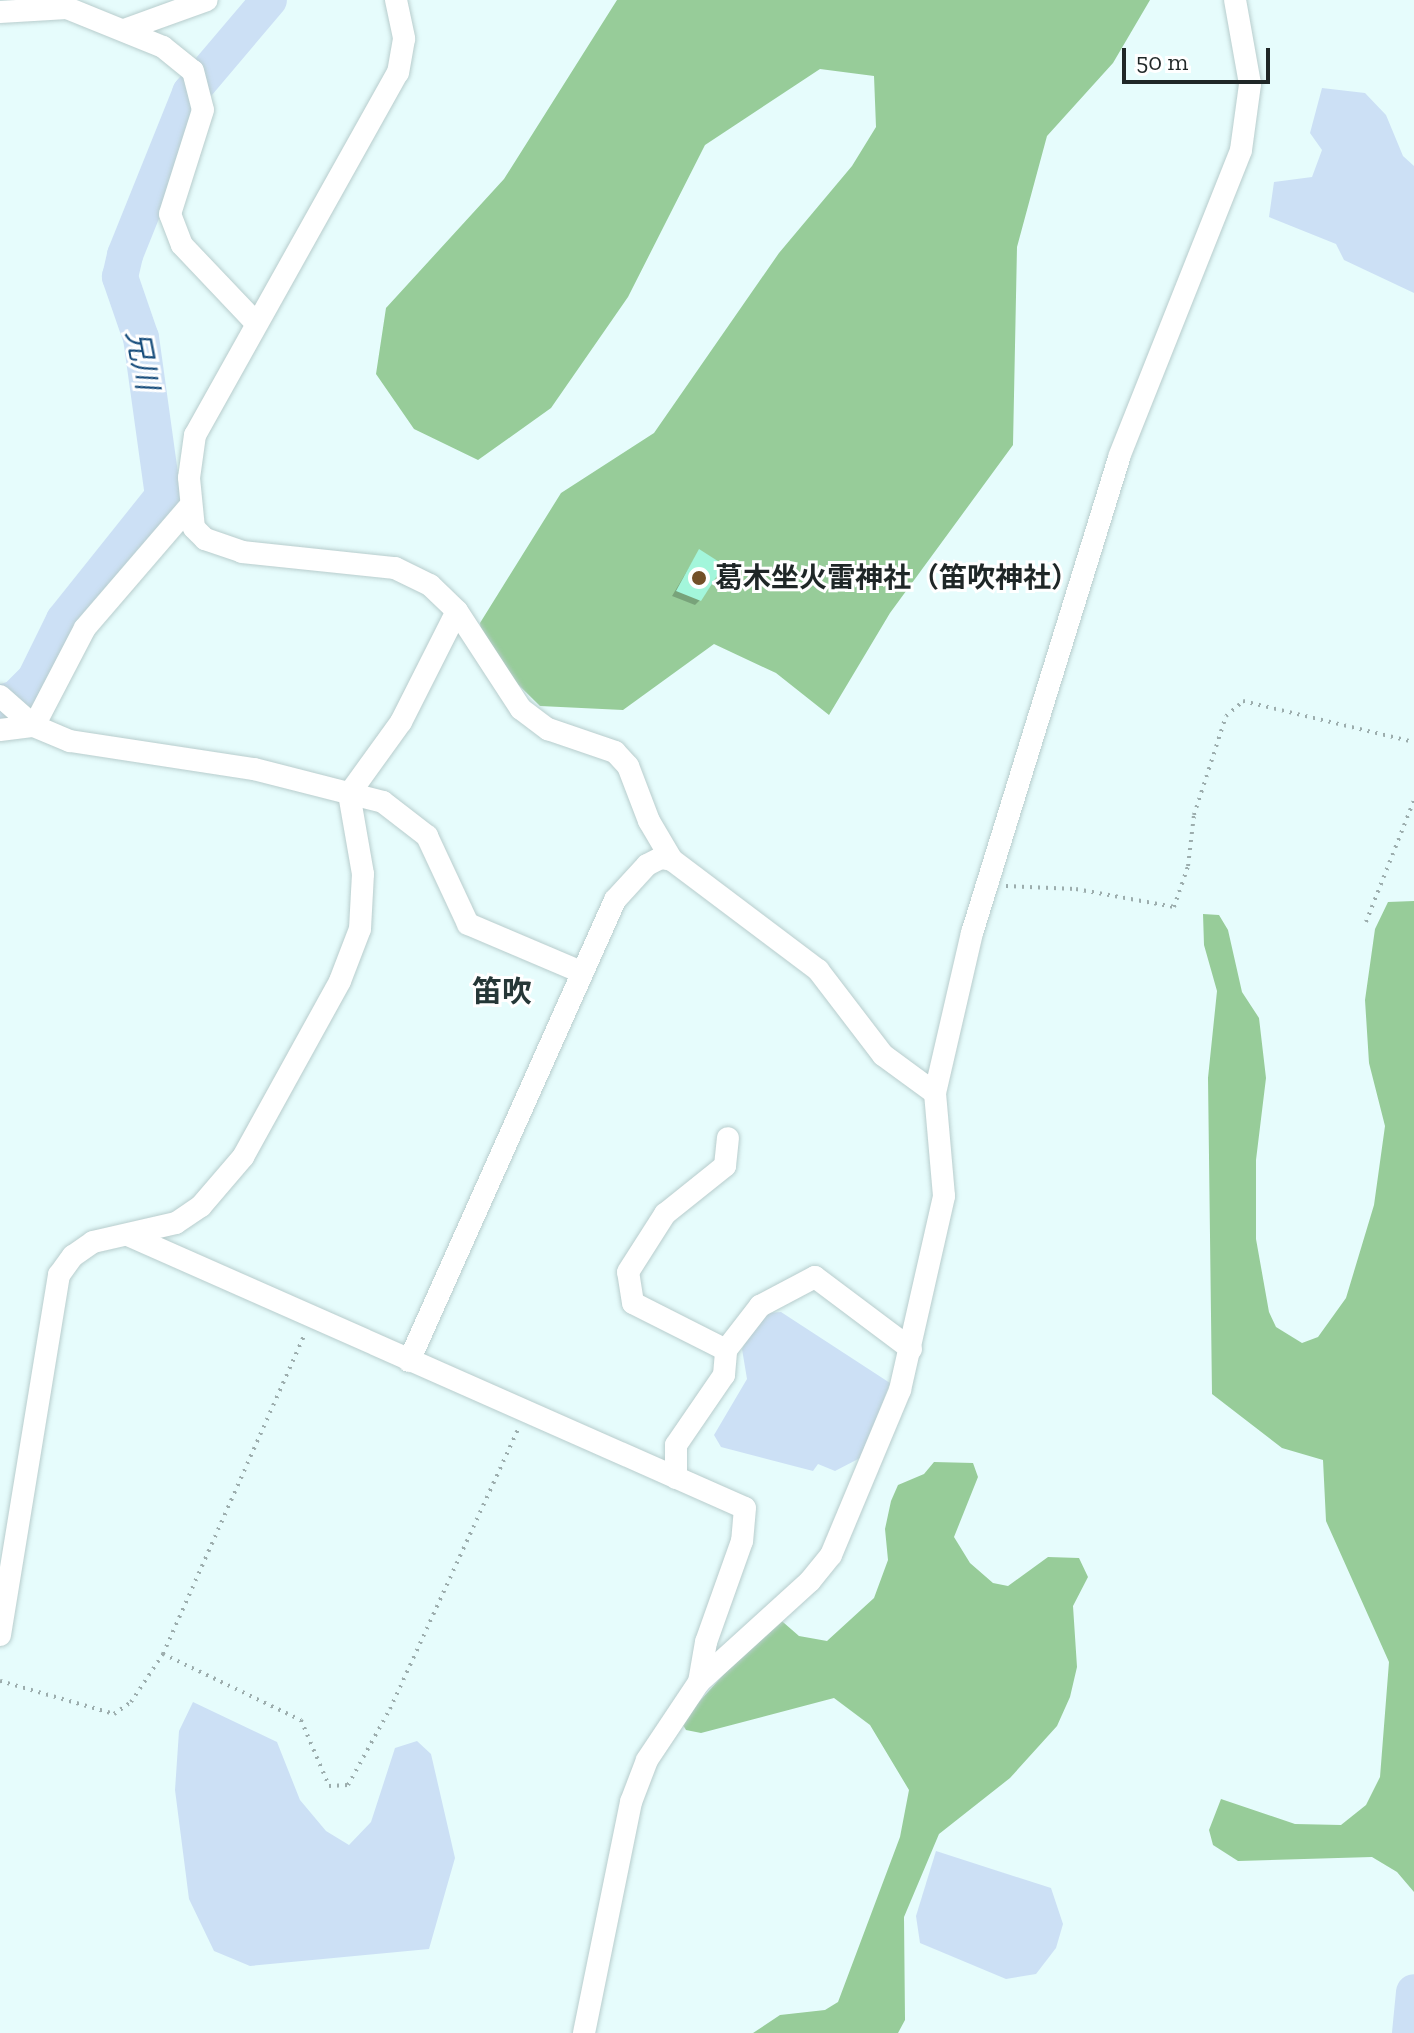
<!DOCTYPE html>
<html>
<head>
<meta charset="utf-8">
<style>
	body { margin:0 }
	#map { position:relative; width:1414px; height:2033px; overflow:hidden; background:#e6fcfc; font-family:"Zilla Slab","Noto Sans JP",serif }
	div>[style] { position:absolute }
	.forest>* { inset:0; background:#97cc99 }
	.water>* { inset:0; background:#cce0f5 }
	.shadow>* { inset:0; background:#0003 }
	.river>* { height:36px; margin:-18px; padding:0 18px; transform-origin:18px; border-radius:18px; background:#cce0f5 }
	.building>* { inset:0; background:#a3f6db }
	.path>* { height:4px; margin-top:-2px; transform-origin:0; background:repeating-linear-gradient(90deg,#9cadad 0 2px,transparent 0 8px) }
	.roads { filter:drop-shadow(0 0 2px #b8cdcd) drop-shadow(0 0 2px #b8cdcd) }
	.street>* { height:22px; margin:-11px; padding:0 11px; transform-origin:11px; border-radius:11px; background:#fff }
	.dots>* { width:22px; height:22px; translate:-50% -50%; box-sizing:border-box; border:4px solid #fff; border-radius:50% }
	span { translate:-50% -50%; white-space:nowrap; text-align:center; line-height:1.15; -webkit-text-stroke:6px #fff; paint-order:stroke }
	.poi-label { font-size:28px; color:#1f2727; font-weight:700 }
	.left { translate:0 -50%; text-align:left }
	.water-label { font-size:30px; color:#164c7b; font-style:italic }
	.neighbourhood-label { font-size:30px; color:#253737; font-weight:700 }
	.scale { position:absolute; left:1122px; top:48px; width:148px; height:36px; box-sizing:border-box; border:4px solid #1f2727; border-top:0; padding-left:10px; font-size:24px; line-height:28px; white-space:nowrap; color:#1f2727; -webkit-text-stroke:6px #fff; paint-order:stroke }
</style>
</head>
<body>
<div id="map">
	<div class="forest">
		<div style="clip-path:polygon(617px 0,1150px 0,1113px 63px,1047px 136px,1017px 247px,1013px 445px,890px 613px,829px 715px,776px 673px,714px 644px,623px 710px,540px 706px,483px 650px,480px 623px,561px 493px,654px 433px,779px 253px,852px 166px,876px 127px,874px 76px,820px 69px,705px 145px,628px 297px,551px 408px,478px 460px,414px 429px,376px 374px,386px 308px,504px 179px)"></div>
		<div style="clip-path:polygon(1414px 901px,1414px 1892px,1397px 1872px,1372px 1857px,1238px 1861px,1213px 1845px,1209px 1830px,1221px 1799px,1295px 1824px,1341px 1825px,1366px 1805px,1380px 1777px,1389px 1662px,1326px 1521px,1323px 1460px,1282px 1448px,1212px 1394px,1208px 1078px,1217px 991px,1204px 945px,1203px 914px,1219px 915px,1228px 930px,1242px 992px,1259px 1018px,1266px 1078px,1256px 1160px,1256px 1239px,1269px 1312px,1276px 1327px,1302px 1343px,1318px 1337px,1346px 1298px,1374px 1205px,1385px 1126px,1369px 1063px,1365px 1000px,1375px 929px,1388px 902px)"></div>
		<div style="clip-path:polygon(934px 1462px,973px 1463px,978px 1477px,954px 1537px,970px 1563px,993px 1583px,1008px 1586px,1048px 1557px,1079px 1558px,1088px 1577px,1073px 1606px,1077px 1667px,1070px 1697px,1057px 1726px,1010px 1778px,939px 1834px,904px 1917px,905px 2020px,898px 2033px,753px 2033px,780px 2015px,825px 2010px,838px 2002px,900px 1837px,909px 1790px,870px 1725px,834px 1698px,701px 1733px,686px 1730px,681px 1722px,776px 1616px,799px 1636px,827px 1641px,874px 1598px,888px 1560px,885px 1529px,891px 1501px,898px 1485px,924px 1474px)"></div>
	</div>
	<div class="water">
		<div style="clip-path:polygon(1322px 88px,1365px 93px,1386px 115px,1403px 156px,1414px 166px,1414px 293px,1344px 260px,1336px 244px,1269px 217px,1274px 182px,1312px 177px,1322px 150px,1310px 133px)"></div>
		<div style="clip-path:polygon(781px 1312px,890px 1383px,862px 1457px,835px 1471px,818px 1464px,813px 1471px,721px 1447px,714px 1435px,747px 1379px,742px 1349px,748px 1337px,767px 1313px)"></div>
		<div style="clip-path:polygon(193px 1702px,277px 1742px,300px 1800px,326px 1831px,349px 1845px,371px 1822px,395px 1748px,417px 1741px,431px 1754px,455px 1858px,429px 1949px,250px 1966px,214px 1951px,189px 1899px,175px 1790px,179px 1731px)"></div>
		<div style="clip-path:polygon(936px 1851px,1051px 1888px,1063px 1924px,1056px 1948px,1036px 1974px,1006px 1979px,920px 1943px,916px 1916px)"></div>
	</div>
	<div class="shadow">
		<div style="clip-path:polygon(699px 551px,700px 600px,695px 605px,672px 596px)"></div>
	</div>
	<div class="river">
		<div style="left:0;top:703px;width:17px;rotate:-17deg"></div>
		<div style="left:16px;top:698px;width:27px;rotate:-45deg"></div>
		<div style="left:35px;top:679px;width:66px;rotate:-63.8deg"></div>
		<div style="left:64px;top:620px;width:159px;rotate:-51.4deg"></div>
		<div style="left:163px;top:496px;width:160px;rotate:-97.9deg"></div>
		<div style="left:141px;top:338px;width:65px;rotate:-109deg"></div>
		<div style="left:120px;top:277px;width:23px;rotate:-77deg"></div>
		<div style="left:125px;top:255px;width:175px;rotate:-68.1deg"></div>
		<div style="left:190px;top:93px;width:122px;rotate:-49.7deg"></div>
		<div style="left:1410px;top:2033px;width:41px;rotate:-84.4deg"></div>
	</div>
	<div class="building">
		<div style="clip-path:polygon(699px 549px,724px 565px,701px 601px,676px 591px)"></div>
	</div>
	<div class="path">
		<div style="left:1006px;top:886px;width:70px;rotate:2.5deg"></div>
		<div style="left:1076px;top:889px;width:100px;rotate:10.4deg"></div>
		<div style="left:1174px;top:907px;width:43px;rotate:-71.1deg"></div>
		<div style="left:1188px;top:866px;width:51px;rotate:-83.3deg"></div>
		<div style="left:1194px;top:815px;width:104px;rotate:-72.1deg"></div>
		<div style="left:1226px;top:716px;width:23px;rotate:-41deg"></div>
		<div style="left:1243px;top:701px;width:176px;rotate:13.5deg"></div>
		<div style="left:1366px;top:922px;width:131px;rotate:-68.5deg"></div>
		<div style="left:163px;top:1654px;width:153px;rotate:25.6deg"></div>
		<div style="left:301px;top:1720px;width:72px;rotate:67deg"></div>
		<div style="left:329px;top:1786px;width:19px;rotate:-3deg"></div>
		<div style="left:348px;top:1785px;width:87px;rotate:-61.1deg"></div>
		<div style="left:390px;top:1709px;width:308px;rotate:-65.4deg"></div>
		<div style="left:0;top:1681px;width:119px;rotate:16.1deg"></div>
		<div style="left:114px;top:1714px;width:21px;rotate:-35deg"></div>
		<div style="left:131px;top:1702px;width:58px;rotate:-56.3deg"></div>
		<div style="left:163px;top:1654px;width:348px;rotate:-66.1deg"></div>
	</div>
	<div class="roads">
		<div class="street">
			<div style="left:396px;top:0;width:40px;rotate:78deg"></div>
			<div style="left:404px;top:39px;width:34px;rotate:100deg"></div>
			<div style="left:398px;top:72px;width:416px;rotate:119.2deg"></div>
			<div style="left:195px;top:435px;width:43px;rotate:97.9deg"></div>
			<div style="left:189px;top:478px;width:50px;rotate:84.3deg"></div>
			<div style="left:194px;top:528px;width:16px;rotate:45deg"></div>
			<div style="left:205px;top:539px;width:39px;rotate:19deg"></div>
			<div style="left:242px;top:552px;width:154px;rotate:6deg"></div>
			<div style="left:395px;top:568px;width:39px;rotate:26deg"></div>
			<div style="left:430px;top:585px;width:37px;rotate:44deg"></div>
			<div style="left:457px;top:611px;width:117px;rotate:56.9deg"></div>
			<div style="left:521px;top:709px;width:34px;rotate:37deg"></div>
			<div style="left:548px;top:729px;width:71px;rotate:18.9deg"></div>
			<div style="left:615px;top:752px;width:19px;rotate:47deg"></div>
			<div style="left:628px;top:766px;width:59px;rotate:69.1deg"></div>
			<div style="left:649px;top:821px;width:45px;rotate:59.5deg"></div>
			<div style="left:672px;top:860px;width:183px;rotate:37deg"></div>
			<div style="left:818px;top:970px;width:107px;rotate:52.6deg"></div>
			<div style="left:883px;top:1055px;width:64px;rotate:36.2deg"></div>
			<div style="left:0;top:12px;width:67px;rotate:-3.4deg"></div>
			<div style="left:67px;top:8px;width:104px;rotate:22.1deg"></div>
			<div style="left:163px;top:47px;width:38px;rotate:39deg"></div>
			<div style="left:193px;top:71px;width:40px;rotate:75.6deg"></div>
			<div style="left:203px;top:110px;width:109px;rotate:107.6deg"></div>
			<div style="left:170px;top:214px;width:33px;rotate:69deg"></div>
			<div style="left:182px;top:245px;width:106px;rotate:46.5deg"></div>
			<div style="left:124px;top:30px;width:88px;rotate:-19.9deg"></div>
			<div style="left:0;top:696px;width:45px;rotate:41.4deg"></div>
			<div style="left:34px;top:726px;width:39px;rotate:23deg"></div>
			<div style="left:70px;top:741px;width:186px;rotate:8.7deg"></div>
			<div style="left:254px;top:769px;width:133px;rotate:14.3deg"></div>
			<div style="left:383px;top:802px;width:56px;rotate:37.7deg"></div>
			<div style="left:427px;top:836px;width:97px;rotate:65deg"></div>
			<div style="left:468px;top:924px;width:123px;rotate:23deg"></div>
			<div style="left:0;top:730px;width:34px;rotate:-7deg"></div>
			<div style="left:34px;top:726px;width:110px;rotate:-62.5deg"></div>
			<div style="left:85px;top:628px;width:160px;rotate:-49.3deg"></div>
			<div style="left:130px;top:1236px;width:672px;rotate:23.86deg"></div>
			<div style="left:745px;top:1508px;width:33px;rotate:95deg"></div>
			<div style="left:742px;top:1541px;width:107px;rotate:109.6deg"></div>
			<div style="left:706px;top:1642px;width:41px;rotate:99.9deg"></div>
			<div style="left:726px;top:1350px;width:56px;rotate:-52.3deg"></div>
			<div style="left:760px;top:1306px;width:62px;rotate:-27.8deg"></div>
			<div style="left:815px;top:1277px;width:120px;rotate:36.9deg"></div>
			<div style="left:409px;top:1361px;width:505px;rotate:-65.92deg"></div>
			<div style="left:615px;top:900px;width:47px;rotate:-47.6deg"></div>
			<div style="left:647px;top:865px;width:16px;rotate:-27deg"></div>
			<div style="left:661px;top:858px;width:11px;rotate:10deg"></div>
			<div style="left:676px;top:1478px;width:33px;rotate:-90deg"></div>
			<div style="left:676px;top:1445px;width:85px;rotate:-55.6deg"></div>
			<div style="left:724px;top:1375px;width:25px;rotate:-85deg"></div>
			<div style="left:726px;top:1350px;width:104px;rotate:-153.2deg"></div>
			<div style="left:633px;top:1303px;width:31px;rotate:-99deg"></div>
			<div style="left:628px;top:1272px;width:69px;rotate:-57.5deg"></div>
			<div style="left:665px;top:1214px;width:77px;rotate:-38.7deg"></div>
			<div style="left:725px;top:1166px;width:28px;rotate:-84deg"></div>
			<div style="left:0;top:1635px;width:365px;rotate:-80.7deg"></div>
			<div style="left:59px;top:1275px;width:24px;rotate:-54deg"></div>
			<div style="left:73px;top:1256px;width:24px;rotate:-35deg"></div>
			<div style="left:93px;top:1242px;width:85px;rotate:-12.9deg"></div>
			<div style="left:176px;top:1223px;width:30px;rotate:-34deg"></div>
			<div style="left:201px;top:1206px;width:65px;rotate:-49.4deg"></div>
			<div style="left:243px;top:1157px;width:201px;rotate:-61.1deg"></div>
			<div style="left:340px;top:981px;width:56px;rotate:-69deg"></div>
			<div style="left:360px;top:929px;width:55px;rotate:-86.9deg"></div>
			<div style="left:363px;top:874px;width:81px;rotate:-99.9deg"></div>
			<div style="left:349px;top:794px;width:89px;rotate:-54.2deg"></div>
			<div style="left:401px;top:722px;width:124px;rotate:-63.2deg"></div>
			<div style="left:584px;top:2033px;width:236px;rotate:-78.5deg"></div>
			<div style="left:631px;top:1802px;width:45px;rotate:-69.1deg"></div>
			<div style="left:647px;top:1760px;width:94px;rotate:-56.3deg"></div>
			<div style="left:699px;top:1682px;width:150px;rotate:-42.3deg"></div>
			<div style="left:810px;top:1581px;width:33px;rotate:-51deg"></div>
			<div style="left:831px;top:1555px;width:179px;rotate:-67.3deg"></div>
			<div style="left:900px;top:1390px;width:199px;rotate:-77.2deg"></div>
			<div style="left:944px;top:1196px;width:103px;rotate:-95deg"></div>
			<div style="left:935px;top:1093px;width:164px;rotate:-77deg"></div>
			<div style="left:972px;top:933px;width:498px;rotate:-72.8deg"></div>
			<div style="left:1119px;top:457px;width:330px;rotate:-68.3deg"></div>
			<div style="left:1241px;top:150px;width:67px;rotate:-82.2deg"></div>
			<div style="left:1250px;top:84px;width:85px;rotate:-100.1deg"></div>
		</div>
	</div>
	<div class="dots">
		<div style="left:699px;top:578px;background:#725028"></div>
	</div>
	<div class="poi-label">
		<span class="left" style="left:715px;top:578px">葛木坐火雷神社（笛吹神社）</span>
	</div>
	<div class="water-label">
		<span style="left:142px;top:360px;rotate:79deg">兄川</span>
	</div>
	<div class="neighbourhood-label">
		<span style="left:502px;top:992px">笛吹</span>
	</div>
	<div class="scale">50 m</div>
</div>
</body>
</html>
